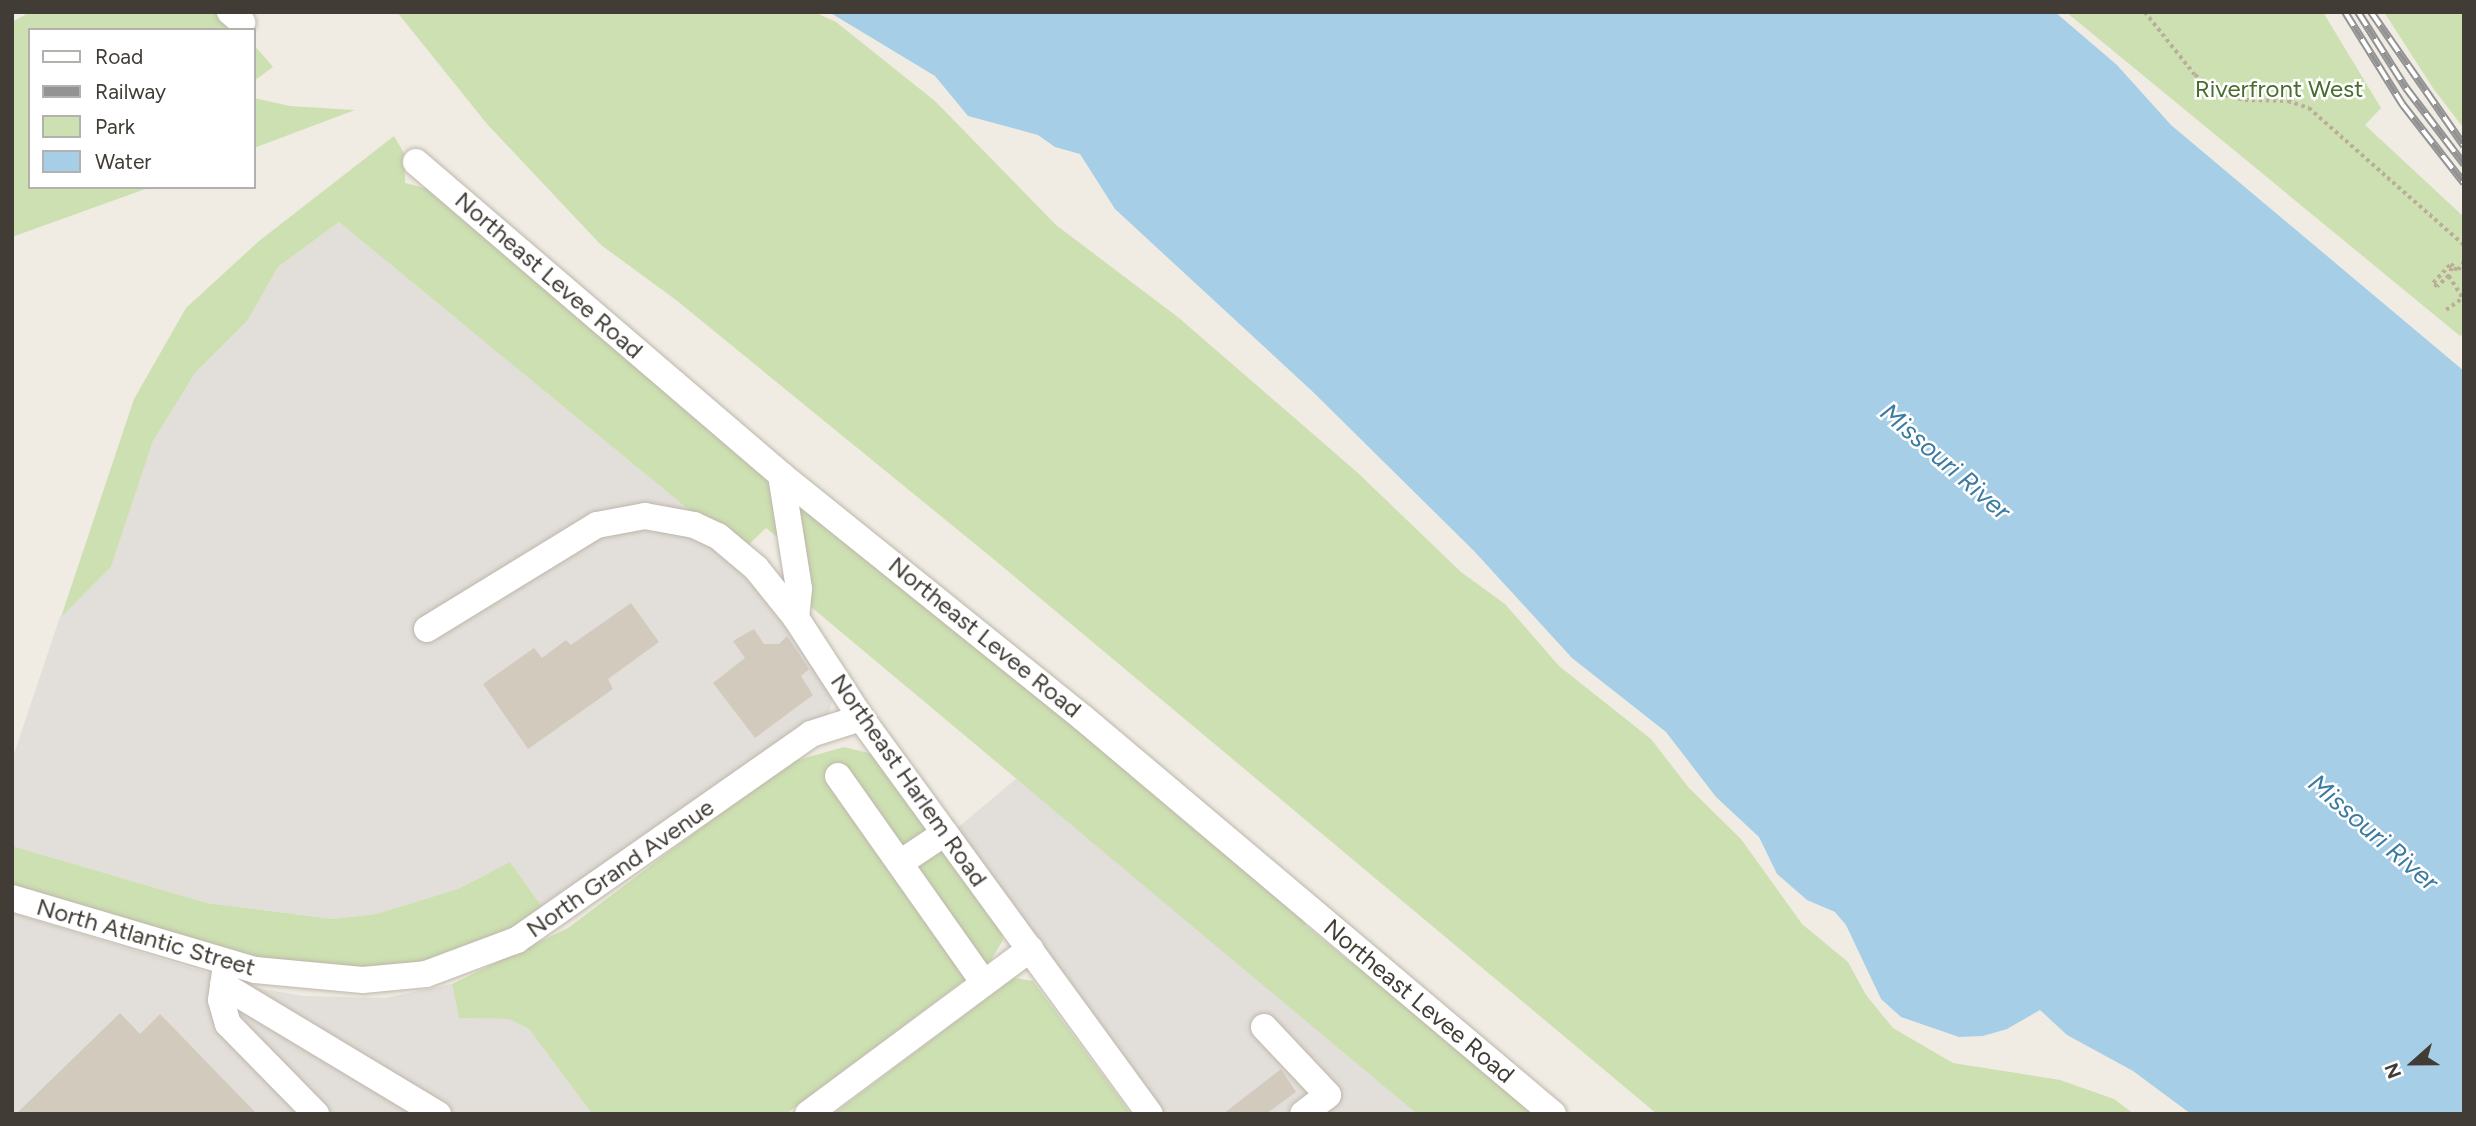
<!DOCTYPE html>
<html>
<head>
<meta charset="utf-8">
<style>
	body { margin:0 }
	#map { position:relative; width:2476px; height:1126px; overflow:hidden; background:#f0ece4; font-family:Figtree,sans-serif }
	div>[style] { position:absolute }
	.industrial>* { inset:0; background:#e2ded9 }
	.green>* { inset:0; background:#cde0b1 }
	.water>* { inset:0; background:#a6cfe7 }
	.building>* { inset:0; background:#d3cabe }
	.path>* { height:3.5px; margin-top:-1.75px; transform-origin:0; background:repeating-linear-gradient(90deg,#baae9b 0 3.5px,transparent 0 7px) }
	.roads { filter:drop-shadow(0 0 2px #bdb6ab) drop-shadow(0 0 2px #bdb6ab) }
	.minor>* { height:26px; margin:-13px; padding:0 13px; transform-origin:13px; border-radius:13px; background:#fff }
	.rail>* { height:8px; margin-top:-4px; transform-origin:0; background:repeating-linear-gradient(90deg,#fff 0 16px,#939393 0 32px); box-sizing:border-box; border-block:2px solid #939393 }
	span { translate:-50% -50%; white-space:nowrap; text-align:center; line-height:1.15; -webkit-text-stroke:5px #fff; paint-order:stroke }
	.park-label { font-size:24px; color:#496c2f }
	.street-label { font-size:24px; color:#413c35 }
	.water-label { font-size:26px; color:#3b7aa1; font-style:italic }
	.frame { position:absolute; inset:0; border:14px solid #413c35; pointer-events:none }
	.legend { position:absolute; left:28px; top:28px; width:228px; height:161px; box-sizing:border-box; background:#fff; border:2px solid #b3b1ae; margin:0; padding:9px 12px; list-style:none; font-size:21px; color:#413c35 }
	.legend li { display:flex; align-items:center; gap:14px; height:35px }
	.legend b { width:35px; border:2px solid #b3b1ae }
	.north { position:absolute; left:2378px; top:1028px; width:70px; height:70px; -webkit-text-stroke:5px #fff; paint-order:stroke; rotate:249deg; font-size:19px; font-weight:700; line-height:28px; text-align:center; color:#413c35 }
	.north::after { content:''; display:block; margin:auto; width:24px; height:32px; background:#413c35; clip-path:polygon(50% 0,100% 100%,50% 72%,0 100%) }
</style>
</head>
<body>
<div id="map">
	<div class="industrial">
		<div style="clip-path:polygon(339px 222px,700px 519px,830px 683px,834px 694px,829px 713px,545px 911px,510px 862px,458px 889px,376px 914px,333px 919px,207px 903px,12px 846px,12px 760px,60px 617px,111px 567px,153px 441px,195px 373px,248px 320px,278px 267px)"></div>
		<div style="clip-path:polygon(1018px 777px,1417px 1114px,1158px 1114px,956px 829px)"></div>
		<div style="clip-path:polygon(12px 913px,257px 988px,304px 996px,385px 998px,452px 984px,459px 1018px,509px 1019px,529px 1029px,592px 1114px,12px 1114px)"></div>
	</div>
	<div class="green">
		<div style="clip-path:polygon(30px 12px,216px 12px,236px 30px,30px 30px,30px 187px,151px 187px,12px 237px,12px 22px)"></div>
		<div style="clip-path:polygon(397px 12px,814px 12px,836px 22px,935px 101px,1056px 225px,1179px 318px,1358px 473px,1461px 572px,1505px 604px,1559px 666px,1651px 739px,1689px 788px,1741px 839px,1802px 924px,1848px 962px,1866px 995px,1893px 1028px,1953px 1063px,2060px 1080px,2114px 1099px,2134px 1114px,1657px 1114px,991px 557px,676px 300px,601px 245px,487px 124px)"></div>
		<div style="clip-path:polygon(2066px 12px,2323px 12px,2381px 108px,2365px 125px,2464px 217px,2464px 332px,2460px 336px)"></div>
		<div style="clip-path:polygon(2384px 12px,2464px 12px,2464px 129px,2433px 88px)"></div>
		<div style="clip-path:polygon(254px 45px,273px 67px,254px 81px)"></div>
		<div style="clip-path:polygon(254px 98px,290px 106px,355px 110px,254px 148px)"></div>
		<div style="clip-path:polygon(394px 136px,405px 155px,405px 183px,433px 190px,769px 476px,787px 545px,766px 528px,745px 548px,700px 519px,339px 222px,278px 267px,248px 320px,195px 373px,153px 441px,111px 567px,61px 617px,134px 399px,186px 308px,259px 241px)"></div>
		<div style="clip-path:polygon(802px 499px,1301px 914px,1306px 926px,1351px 963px,1359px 964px,1537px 1114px,1417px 1114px,810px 606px,796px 500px)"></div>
		<div style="clip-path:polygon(844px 747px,877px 755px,1000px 927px,1003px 940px,991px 960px,786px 1114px,592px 1114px,529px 1029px,509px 1019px,459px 1018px,452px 984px,568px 928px,787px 763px)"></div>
		<div style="clip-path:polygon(12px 846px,207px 903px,333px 919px,376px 914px,458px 889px,510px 862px,545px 911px,497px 942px,394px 970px,214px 954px,12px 885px)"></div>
		<div style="clip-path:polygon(1014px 978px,1033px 981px,1131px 1114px,833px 1114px)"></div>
	</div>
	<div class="water">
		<div style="clip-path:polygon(829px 12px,2055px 12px,2117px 65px,2171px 125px,2464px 371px,2464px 1114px,2191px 1114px,2133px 1071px,2067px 1035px,2040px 1010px,2007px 1029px,1983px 1036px,1959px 1037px,1901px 1017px,1881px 999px,1846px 925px,1835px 912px,1807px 900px,1777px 874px,1759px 837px,1716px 797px,1666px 732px,1572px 658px,1474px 551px,1313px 392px,1115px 209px,1080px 154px,1055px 147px,1038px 135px,968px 116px,935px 76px)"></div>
	</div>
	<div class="building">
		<div style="clip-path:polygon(631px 603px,659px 642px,608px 679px,613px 689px,528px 749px,483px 684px,534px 648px,542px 658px,566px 640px,571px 645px)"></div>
		<div style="clip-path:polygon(754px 629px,764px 644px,779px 644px,787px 636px,809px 669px,801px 676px,813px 695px,755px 738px,713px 683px,745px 658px,733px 641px)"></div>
		<div style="clip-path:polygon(120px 1013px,140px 1034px,160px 1014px,257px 1114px,16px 1114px)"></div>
		<div style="clip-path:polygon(1281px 1069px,1296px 1092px,1266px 1114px,1223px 1114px)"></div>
	</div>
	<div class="path">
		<div style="left:2145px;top:12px;width:80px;rotate:51.6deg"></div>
		<div style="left:2195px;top:75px;width:36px;rotate:34deg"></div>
		<div style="left:2225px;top:95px;width:21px;rotate:14deg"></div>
		<div style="left:2245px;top:100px;width:43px;rotate:1.3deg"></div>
		<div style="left:2288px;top:101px;width:22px;rotate:18deg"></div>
		<div style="left:2309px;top:108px;width:207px;rotate:41.5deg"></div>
		<div style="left:2457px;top:270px;width:5px;rotate:-158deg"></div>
		<div style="left:2452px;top:268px;width:9px;rotate:111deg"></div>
		<div style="left:2449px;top:276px;width:26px;rotate:58deg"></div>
		<div style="left:2458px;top:270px;width:11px;rotate:-56deg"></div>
		<div style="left:2449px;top:276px;width:16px;rotate:137deg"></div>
		<div style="left:2437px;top:287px;width:6px;rotate:-135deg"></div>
		<div style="left:2433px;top:283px;width:26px;rotate:-47deg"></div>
		<div style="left:2451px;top:264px;width:9px;rotate:41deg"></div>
		<div style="left:2446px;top:310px;width:22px;rotate:-36deg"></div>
	</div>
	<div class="roads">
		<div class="minor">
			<div style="left:230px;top:12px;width:16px;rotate:40deg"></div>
			<div style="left:416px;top:162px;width:481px;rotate:40.6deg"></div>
			<div style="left:781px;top:475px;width:386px;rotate:38.8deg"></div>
			<div style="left:1082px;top:717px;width:616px;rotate:40.13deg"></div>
			<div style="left:781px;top:475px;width:115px;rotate:81deg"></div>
			<div style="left:799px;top:589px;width:29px;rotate:96deg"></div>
			<div style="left:427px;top:629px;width:199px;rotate:-31.5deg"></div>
			<div style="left:597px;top:525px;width:49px;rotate:-10.6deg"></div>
			<div style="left:645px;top:516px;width:50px;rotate:10.4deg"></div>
			<div style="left:694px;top:525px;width:26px;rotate:25deg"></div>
			<div style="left:718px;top:536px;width:50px;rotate:40.1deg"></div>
			<div style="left:756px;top:568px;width:64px;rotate:51.3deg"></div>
			<div style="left:796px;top:618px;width:119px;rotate:57deg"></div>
			<div style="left:861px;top:718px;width:490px;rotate:53.9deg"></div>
			<div style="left:838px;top:776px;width:253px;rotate:54.8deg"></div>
			<div style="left:900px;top:863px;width:54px;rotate:-33.7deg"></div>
			<div style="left:12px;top:898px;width:253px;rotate:16.5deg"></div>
			<div style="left:255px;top:970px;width:108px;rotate:5.3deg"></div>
			<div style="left:363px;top:980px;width:63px;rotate:-5.4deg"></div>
			<div style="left:426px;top:974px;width:97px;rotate:-20.5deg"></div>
			<div style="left:517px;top:940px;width:359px;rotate:-35deg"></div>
			<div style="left:811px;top:734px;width:52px;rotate:-17.7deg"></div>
			<div style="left:225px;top:972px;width:28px;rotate:98deg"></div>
			<div style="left:221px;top:1000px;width:25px;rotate:74deg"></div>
			<div style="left:228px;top:1024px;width:126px;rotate:45.6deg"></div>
			<div style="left:223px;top:985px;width:251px;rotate:31deg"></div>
			<div style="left:1264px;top:1027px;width:93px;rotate:46.7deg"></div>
			<div style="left:1328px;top:1095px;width:31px;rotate:143deg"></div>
			<div style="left:808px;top:1114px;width:277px;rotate:-36.6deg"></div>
		</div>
	</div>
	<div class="rail">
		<div style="left:2345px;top:12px;width:110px;rotate:58.1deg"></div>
		<div style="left:2403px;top:105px;width:99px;rotate:52deg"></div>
		<div style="left:2358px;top:12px;width:90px;rotate:57.7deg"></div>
		<div style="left:2406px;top:88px;width:96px;rotate:52.7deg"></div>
		<div style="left:2371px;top:12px;width:163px;rotate:55.2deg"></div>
	</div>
	<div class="park-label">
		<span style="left:2279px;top:89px">Riverfront West</span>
	</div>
	<div class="street-label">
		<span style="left:549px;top:275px;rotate:41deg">Northeast Levee Road</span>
		<span style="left:985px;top:637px;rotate:39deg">Northeast Levee Road</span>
		<span style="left:909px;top:780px;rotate:55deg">Northeast Harlem Road</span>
		<span style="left:620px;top:868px;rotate:-35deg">North Grand Avenue</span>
		<span style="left:146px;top:937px;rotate:16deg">North Atlantic Street</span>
		<span style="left:1419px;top:1001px;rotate:40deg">Northeast Levee Road</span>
	</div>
	<div class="water-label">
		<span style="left:1945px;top:462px;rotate:41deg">Missouri River</span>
		<span style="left:2373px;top:833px;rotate:41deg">Missouri River</span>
	</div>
	<div class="frame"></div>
	<ul class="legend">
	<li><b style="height:9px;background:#fff"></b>Road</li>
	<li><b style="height:9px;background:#939393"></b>Railway</li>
	<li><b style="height:19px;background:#cde0b1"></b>Park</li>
	<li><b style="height:19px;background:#a6cfe7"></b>Water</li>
	</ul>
	<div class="north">N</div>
</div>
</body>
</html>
